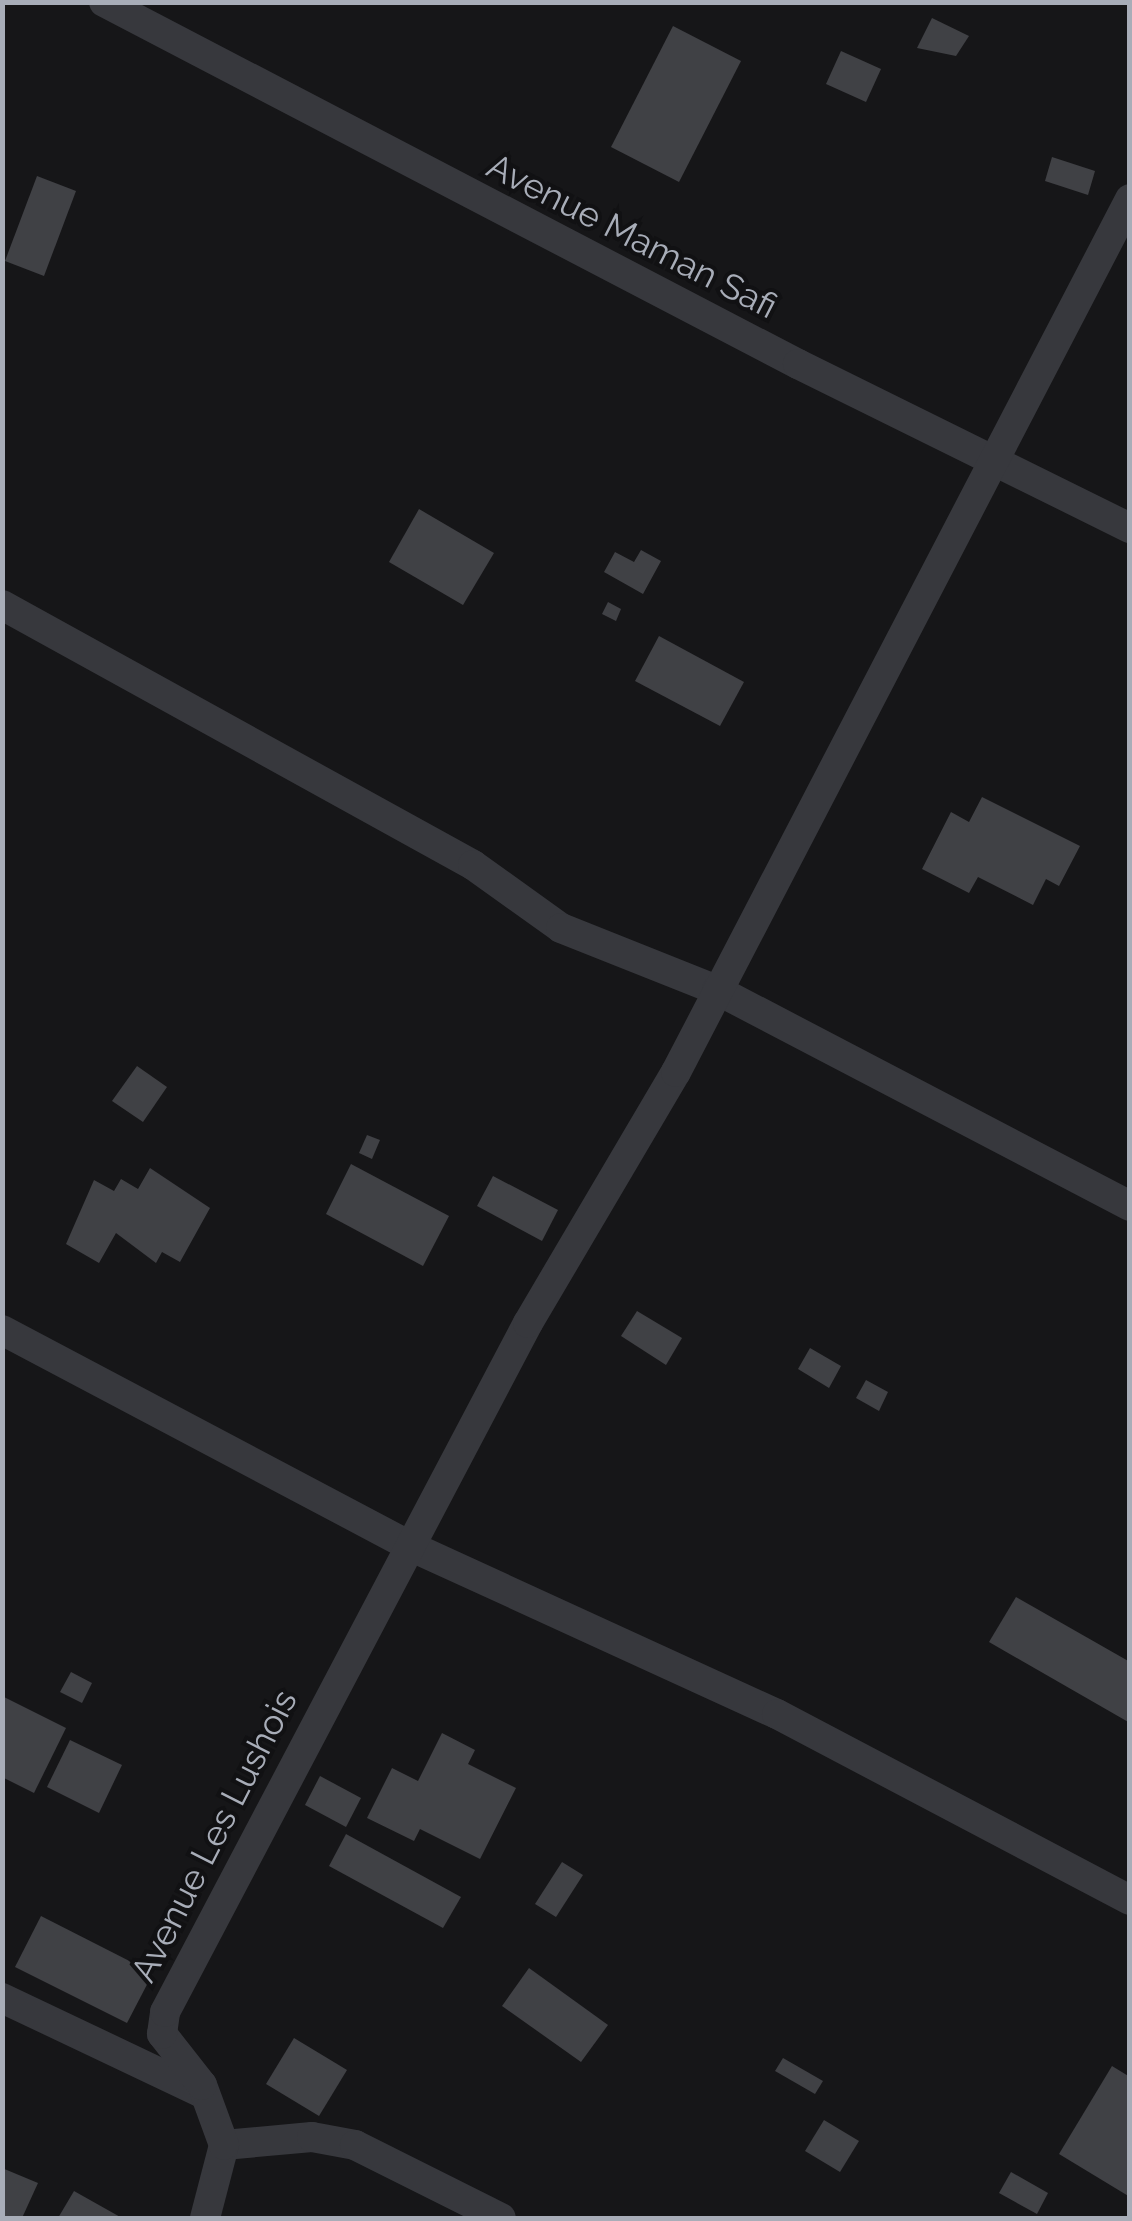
<!DOCTYPE html>
<html>
<head>
<meta charset="utf-8">
<style>
	body { margin:0 }
	#map { position:relative; width:1132px; height:2221px; overflow:hidden; background:#161618; font-family:Raleway,sans-serif }
	div>[style] { position:absolute }
	.building>* { inset:0; background:#404145 }
	.minor>* { height:30px; margin:-15px; padding:0 15px; transform-origin:15px; border-radius:15px; background:#37383d }
	span { translate:-50% -50%; white-space:nowrap; text-align:center; line-height:1.15; -webkit-text-stroke:8px #111113; paint-order:stroke }
	.street-label { font-size:35px; color:#a8adb8 }
	.frame { position:absolute; inset:0; border:5px solid #a8adb8; pointer-events:none }
</style>
</head>
<body>
<div id="map">
	<div class="building">
		<div style="clip-path:polygon(932px 18px,969px 36px,956px 56px,917px 48px)"></div>
		<div style="clip-path:polygon(673px 26px,741px 61px,679px 182px,611px 147px)"></div>
		<div style="clip-path:polygon(841px 51px,881px 69px,866px 102px,826px 84px)"></div>
		<div style="clip-path:polygon(1052px 157px,1095px 171px,1088px 195px,1045px 181px)"></div>
		<div style="clip-path:polygon(37px 176px,76px 191px,44px 276px,5px 261px)"></div>
		<div style="clip-path:polygon(419px 509px,494px 553px,463px 605px,389px 562px)"></div>
		<div style="clip-path:polygon(641px 550px,661px 561px,643px 594px,604px 572px,615px 552px,634px 562px)"></div>
		<div style="clip-path:polygon(608px 602px,621px 609px,616px 621px,602px 614px)"></div>
		<div style="clip-path:polygon(659px 636px,744px 682px,720px 726px,635px 681px)"></div>
		<div style="clip-path:polygon(982px 797px,1080px 846px,1059px 886px,1046px 879px,1033px 905px,978px 877px,969px 893px,922px 869px,951px 812px,969px 822px)"></div>
		<div style="clip-path:polygon(137px 1066px,167px 1087px,143px 1122px,112px 1101px)"></div>
		<div style="clip-path:polygon(367px 1135px,380px 1140px,372px 1159px,359px 1153px)"></div>
		<div style="clip-path:polygon(351px 1164px,449px 1216px,423px 1266px,326px 1214px)"></div>
		<div style="clip-path:polygon(150px 1168px,210px 1208px,180px 1262px,162px 1252px,156px 1263px,116px 1233px,99px 1263px,66px 1244px,94px 1180px,114px 1191px,121px 1179px,138px 1189px)"></div>
		<div style="clip-path:polygon(493px 1176px,558px 1210px,542px 1241px,477px 1206px)"></div>
		<div style="clip-path:polygon(637px 1311px,682px 1338px,666px 1365px,621px 1336px)"></div>
		<div style="clip-path:polygon(810px 1348px,841px 1366px,829px 1388px,798px 1369px)"></div>
		<div style="clip-path:polygon(866px 1380px,888px 1392px,879px 1411px,856px 1398px)"></div>
		<div style="clip-path:polygon(1016px 1597px,1130px 1662px,1130px 1723px,989px 1642px)"></div>
		<div style="clip-path:polygon(71px 1672px,92px 1683px,82px 1703px,60px 1692px)"></div>
		<div style="clip-path:polygon(2px 1696px,66px 1728px,34px 1793px,2px 1777px)"></div>
		<div style="clip-path:polygon(442px 1733px,475px 1750px,468px 1764px,516px 1788px,480px 1859px,420px 1829px,414px 1841px,367px 1818px,392px 1768px,418px 1781px)"></div>
		<div style="clip-path:polygon(70px 1740px,122px 1765px,99px 1813px,47px 1787px)"></div>
		<div style="clip-path:polygon(320px 1776px,361px 1798px,346px 1827px,305px 1805px)"></div>
		<div style="clip-path:polygon(346px 1834px,461px 1897px,443px 1928px,329px 1866px)"></div>
		<div style="clip-path:polygon(562px 1862px,583px 1875px,556px 1917px,535px 1904px)"></div>
		<div style="clip-path:polygon(41px 1916px,153px 1973px,127px 2023px,15px 1967px)"></div>
		<div style="clip-path:polygon(529px 1968px,608px 2025px,581px 2062px,502px 2006px)"></div>
		<div style="clip-path:polygon(294px 2038px,347px 2070px,319px 2116px,266px 2084px)"></div>
		<div style="clip-path:polygon(783px 2058px,823px 2081px,815px 2094px,775px 2071px)"></div>
		<div style="clip-path:polygon(1112px 2066px,1130px 2077px,1130px 2197px,1059px 2154px)"></div>
		<div style="clip-path:polygon(824px 2120px,859px 2141px,840px 2172px,805px 2151px)"></div>
		<div style="clip-path:polygon(2px 2168px,38px 2183px,22px 2218px,2px 2218px)"></div>
		<div style="clip-path:polygon(1011px 2172px,1048px 2193px,1037px 2214px,999px 2193px)"></div>
		<div style="clip-path:polygon(74px 2191px,122px 2218px,58px 2218px)"></div>
	</div>
	<div class="minor">
		<div style="left:104px;top:2px;width:783px;rotate:27.55deg"></div>
		<div style="left:798px;top:364px;width:370px;rotate:26.3deg"></div>
		<div style="left:2px;top:605px;width:538px;rotate:28.9deg"></div>
		<div style="left:473px;top:865px;width:108px;rotate:35.6deg"></div>
		<div style="left:561px;top:928px;width:168px;rotate:21.7deg"></div>
		<div style="left:717px;top:990px;width:466px;rotate:27.6deg"></div>
		<div style="left:2px;top:1330px;width:464px;rotate:27.9deg"></div>
		<div style="left:412px;top:1547px;width:401px;rotate:24.6deg"></div>
		<div style="left:777px;top:1714px;width:399px;rotate:27.8deg"></div>
		<div style="left:2px;top:1998px;width:219px;rotate:25.4deg"></div>
		<div style="left:224px;top:2145px;width:88px;rotate:-5.2deg"></div>
		<div style="left:312px;top:2137px;width:44px;rotate:10.5deg"></div>
		<div style="left:355px;top:2145px;width:163px;rotate:26.6deg"></div>
		<div style="left:205px;top:2218px;width:75px;rotate:-75.4deg"></div>
		<div style="left:224px;top:2145px;width:64px;rotate:-110.1deg"></div>
		<div style="left:202px;top:2085px;width:65px;rotate:-128.1deg"></div>
		<div style="left:162px;top:2034px;width:22px;rotate:-82deg"></div>
		<div style="left:165px;top:2012px;width:779px;rotate:-62.22deg"></div>
		<div style="left:528px;top:1323px;width:291px;rotate:-59.5deg"></div>
		<div style="left:676px;top:1072px;width:984px;rotate:-62.52deg"></div>
	</div>
	<div class="street-label">
		<span style="left:632px;top:236px;rotate:27deg">Avenue Maman Safi</span>
		<span style="left:214px;top:1836px;rotate:-63deg">Avenue Les Lushois</span>
	</div>
	<div class="frame"></div>
</div>
</body>
</html>
